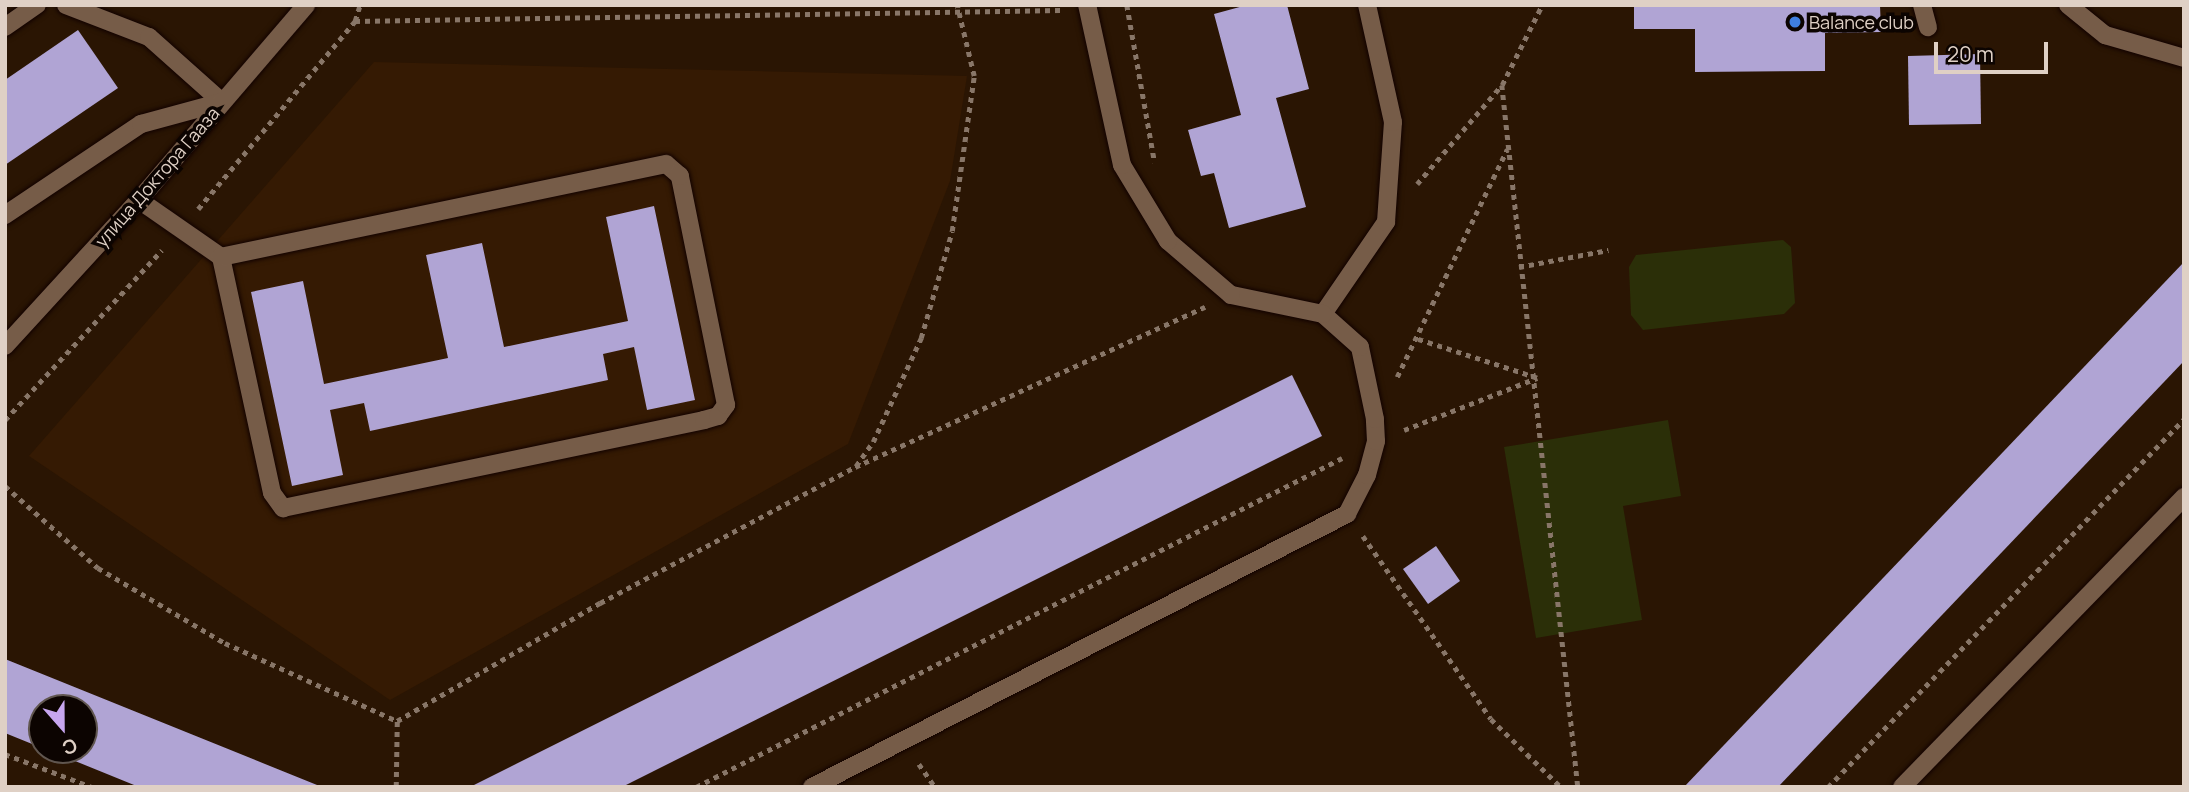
<!DOCTYPE html>
<html>
<head>
<meta charset="utf-8">
<style>
	body { margin:0 }
	#map { position:relative; width:2189px; height:792px; overflow:hidden; background:#2a1503; font-family:Manrope,sans-serif }
	div>[style] { position:absolute }
	.built>* { inset:0; background:#351a03 }
	.green>* { inset:0; background:#2b2f08 }
	.building>* { inset:0; background:#b0a4d4 }
	.path>* { height:4.5px; margin-top:-2.25px; transform-origin:0; background:repeating-linear-gradient(90deg,#887668 0 5px,transparent 0 10px) }
	.roads { filter:drop-shadow(0 0 2px #120200) drop-shadow(0 0 2px #120200) }
	.service>* { height:18px; margin:-9px; padding:0 9px; transform-origin:9px; border-radius:9px; background:#765c48 }
	.minor>* { height:18px; margin:-9px; padding:0 9px; transform-origin:9px; border-radius:9px; background:#765c48 }
	.dots>* { width:19px; height:19px; translate:-50% -50%; box-sizing:border-box; border:4px solid #0c0401; border-radius:50% }
	span { translate:-50% -50%; white-space:nowrap; text-align:center; line-height:1.15; -webkit-text-stroke:7px #0c0401; paint-order:stroke }
	.poi-label { font-size:18px; color:#dfd0c5 }
	.left { translate:0 -50%; text-align:left }
	.street-label { font-size:18px; color:#dfd0c5 }
	.frame { position:absolute; inset:0; border:7px solid #dfd0c5; pointer-events:none }
	.north { position:absolute; left:28px; top:694px; width:70px; height:70px; box-sizing:border-box; background:#0c0401; border:2px solid #60564f; border-radius:50%; rotate:159deg; font-size:19px; font-weight:700; line-height:28px; text-align:center; color:#dfd0c5 }
	.north::after { content:''; display:block; margin:auto; width:24px; height:32px; background:#c7a6ef; clip-path:polygon(50% 0,100% 100%,50% 72%,0 100%) }
	.scale { position:absolute; left:1934px; top:42px; width:114px; height:32px; box-sizing:border-box; border:4px solid #dfd0c5; border-top:0; padding-left:9px; font-size:21px; line-height:24px; white-space:nowrap; color:#dfd0c5; -webkit-text-stroke:5px #0c0401; paint-order:stroke }
</style>
</head>
<body>
<div id="map">
	<div class="built">
		<div style="clip-path:polygon(374px 62px,967px 76px,950px 181px,848px 444px,390px 700px,29px 456px)"></div>
	</div>
	<div class="green">
		<div style="clip-path:polygon(1783px 240px,1791px 247px,1795px 303px,1784px 314px,1643px 330px,1631px 315px,1629px 267px,1636px 255px)"></div>
		<div style="clip-path:polygon(1668px 420px,1681px 496px,1623px 506px,1642px 620px,1536px 638px,1504px 447px)"></div>
	</div>
	<div class="building">
		<div style="clip-path:polygon(1247px 5px,1287px 5px,1309px 89px,1276px 98px,1306px 207px,1229px 228px,1214px 173px,1201px 176px,1188px 130px,1241px 115px,1214px 14px)"></div>
		<div style="clip-path:polygon(1634px 5px,1880px 5px,1881px 32px,1825px 33px,1825px 71px,1695px 72px,1695px 29px,1634px 29px)"></div>
		<div style="clip-path:polygon(78px 30px,118px 88px,5px 165px,5px 80px)"></div>
		<div style="clip-path:polygon(1980px 54px,1981px 124px,1909px 125px,1908px 56px)"></div>
		<div style="clip-path:polygon(654px 206px,695px 400px,647px 410px,634px 347px,603px 354px,608px 380px,370px 431px,364px 403px,330px 410px,343px 475px,292px 486px,251px 292px,303px 281px,324px 384px,448px 358px,426px 255px,482px 243px,504px 347px,628px 321px,606px 217px)"></div>
		<div style="clip-path:polygon(2184px 262px,2184px 361px,1778px 787px,1684px 787px)"></div>
		<div style="clip-path:polygon(1292px 375px,1322px 436px,622px 787px,470px 787px)"></div>
		<div style="clip-path:polygon(1436px 546px,1460px 581px,1428px 604px,1403px 569px)"></div>
		<div style="clip-path:polygon(5px 659px,322px 787px,139px 787px,48px 750px,84px 750px,84px 708px,42px 708px,42px 748px,5px 733px)"></div>
	</div>
	<div class="path">
		<div style="left:1127px;top:5px;width:160px;rotate:80deg"></div>
		<div style="left:355px;top:21px;width:706px;rotate:-0.89deg"></div>
		<div style="left:1502px;top:85px;width:706px;rotate:83.82deg"></div>
		<div style="left:1417px;top:184px;width:130px;rotate:-49.4deg"></div>
		<div style="left:1502px;top:85px;width:89px;rotate:-63.4deg"></div>
		<div style="left:198px;top:209px;width:245px;rotate:-50.1deg"></div>
		<div style="left:355px;top:21px;width:17px;rotate:-73deg"></div>
		<div style="left:1519px;top:267px;width:91px;rotate:-10.8deg"></div>
		<div style="left:1397px;top:377px;width:253px;rotate:-64.2deg"></div>
		<div style="left:5px;top:420px;width:231px;rotate:-47.3deg"></div>
		<div style="left:1404px;top:430px;width:143px;rotate:-21.4deg"></div>
		<div style="left:1537px;top:378px;width:126px;rotate:-162deg"></div>
		<div style="left:856px;top:466px;width:29px;rotate:-55deg"></div>
		<div style="left:873px;top:442px;width:115px;rotate:-65.2deg"></div>
		<div style="left:921px;top:338px;width:111px;rotate:-73.8deg"></div>
		<div style="left:952px;top:231px;width:157px;rotate:-81.9deg"></div>
		<div style="left:974px;top:76px;width:73px;rotate:-103.5deg"></div>
		<div style="left:5px;top:486px;width:124px;rotate:41.4deg"></div>
		<div style="left:98px;top:568px;width:147px;rotate:30.6deg"></div>
		<div style="left:225px;top:643px;width:189px;rotate:24.4deg"></div>
		<div style="left:397px;top:721px;width:235px;rotate:-30.2deg"></div>
		<div style="left:600px;top:603px;width:289px;rotate:-28.1deg"></div>
		<div style="left:855px;top:467px;width:385px;rotate:-24.6deg"></div>
		<div style="left:1363px;top:536px;width:223px;rotate:55deg"></div>
		<div style="left:1491px;top:719px;width:98px;rotate:44.2deg"></div>
		<div style="left:5px;top:754px;width:93px;rotate:20.8deg"></div>
		<div style="left:919px;top:764px;width:28px;rotate:55deg"></div>
		<div style="left:396px;top:787px;width:66px;rotate:-89.1deg"></div>
		<div style="left:696px;top:787px;width:725px;rotate:-26.99deg"></div>
		<div style="left:1828px;top:787px;width:512px;rotate:-45.95deg"></div>
	</div>
	<div class="roads">
		<div class="service">
			<div style="left:66px;top:5px;width:89px;rotate:21.1deg"></div>
			<div style="left:149px;top:37px;width:98px;rotate:41.7deg"></div>
			<div style="left:1922px;top:5px;width:23px;rotate:75deg"></div>
			<div style="left:2068px;top:5px;width:48px;rotate:39deg"></div>
			<div style="left:2105px;top:35px;width:82px;rotate:16.2deg"></div>
			<div style="left:5px;top:27px;width:39px;rotate:-35deg"></div>
			<div style="left:139px;top:200px;width:100px;rotate:34.8deg"></div>
			<div style="left:221px;top:257px;width:241px;rotate:77.8deg"></div>
			<div style="left:272px;top:493px;width:19px;rotate:54deg"></div>
			<div style="left:283px;top:508px;width:430px;rotate:-11.8deg"></div>
			<div style="left:704px;top:420px;width:15px;rotate:-16deg"></div>
			<div style="left:718px;top:416px;width:14px;rotate:-54deg"></div>
			<div style="left:726px;top:405px;width:234px;rotate:-101.4deg"></div>
			<div style="left:680px;top:176px;width:18px;rotate:-139deg"></div>
			<div style="left:666px;top:164px;width:455px;rotate:168.2deg"></div>
			<div style="left:5px;top:215px;width:164px;rotate:-33.8deg"></div>
			<div style="left:141px;top:124px;width:84px;rotate:-15.2deg"></div>
			<div style="left:1323px;top:314px;width:112px;rotate:-55.6deg"></div>
			<div style="left:1386px;top:222px;width:100px;rotate:-86deg"></div>
			<div style="left:1393px;top:122px;width:120px;rotate:-102.5deg"></div>
			<div style="left:812px;top:787px;width:601px;rotate:-27.03deg"></div>
			<div style="left:1347px;top:514px;width:44px;rotate:-62.9deg"></div>
			<div style="left:1367px;top:475px;width:35px;rotate:-75deg"></div>
			<div style="left:1376px;top:441px;width:22px;rotate:-93deg"></div>
			<div style="left:1375px;top:419px;width:74px;rotate:-101.8deg"></div>
			<div style="left:1360px;top:347px;width:50px;rotate:-138.3deg"></div>
			<div style="left:1323px;top:314px;width:94px;rotate:-168.3deg"></div>
			<div style="left:1231px;top:295px;width:83px;rotate:-139.4deg"></div>
			<div style="left:1168px;top:241px;width:89px;rotate:-121.2deg"></div>
			<div style="left:1122px;top:165px;width:164px;rotate:-102.3deg"></div>
			<div style="left:1902px;top:787px;width:405px;rotate:-45.8deg"></div>
		</div>
		<div class="minor">
			<div style="left:5px;top:346px;width:198px;rotate:-47.5deg"></div>
			<div style="left:139px;top:200px;width:257px;rotate:-49.4deg"></div>
		</div>
	</div>
	<div class="dots">
		<div style="left:1795px;top:22px;background:#3f7fe0"></div>
	</div>
	<div class="poi-label">
		<span class="left" style="left:1809px;top:22px">Balance club</span>
	</div>
	<div class="street-label">
		<span style="left:157px;top:177px;rotate:-49deg">улица Доктора Гааза</span>
	</div>
	<div class="frame"></div>
	<div class="north">С</div>
	<div class="scale">20 m</div>
</div>
</body>
</html>
